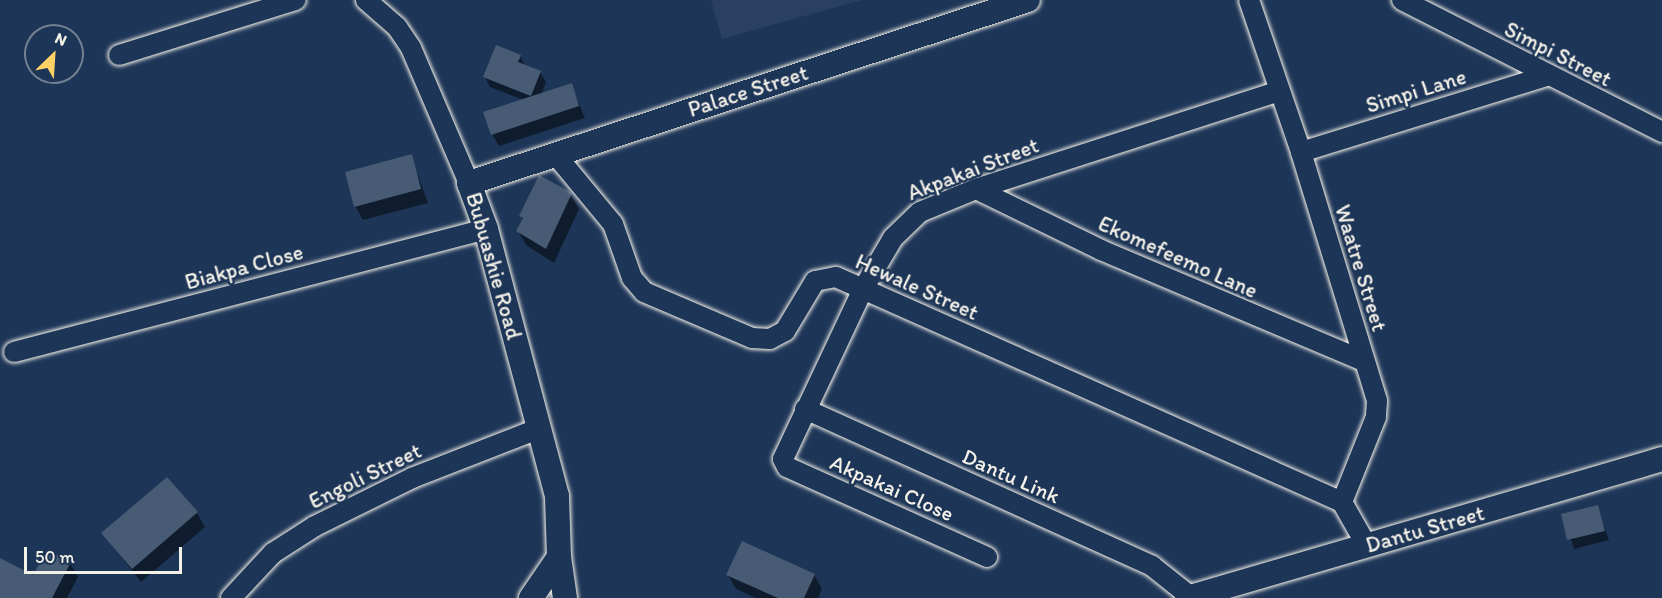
<!DOCTYPE html>
<html>
<head>
<meta charset="utf-8">
<style>
	body { margin:0 }
	#map { position:relative; width:1662px; height:598px; overflow:hidden; background:#1d3557; font-family:Itim,sans-serif }
	div>[style] { position:absolute }
	.built>* { inset:0; background:#2a4060 }
	.shadow>* { inset:0; background:#0007 }
	.building>* { inset:0; background:#485b74 }
	.roads { filter:drop-shadow(0 0 2px #f4f1e8) drop-shadow(0 0 2px #f4f1e8) }
	.minor>* { height:20px; margin:-10px; padding:0 10px; transform-origin:10px; border-radius:10px; background:#1d3557 }
	.tertiary>* { height:24px; margin:-12px; padding:0 12px; transform-origin:12px; border-radius:12px; background:#1d3557 }
	span { translate:-50% -50%; white-space:nowrap; text-align:center; line-height:1.15; -webkit-text-stroke:5px #1d3557; paint-order:stroke }
	.street-label { font-size:22px; color:#f4f1e8 }
	.north { position:absolute; left:24px; top:24px; width:60px; height:60px; box-sizing:border-box; background:#1d3557; border:2px solid #738091; border-radius:50%; rotate:25deg; font-size:16px; font-weight:700; line-height:24px; text-align:center; color:#f4f1e8 }
	.north::after { content:''; display:block; margin:auto; width:21px; height:27px; background:#ffd166; clip-path:polygon(50% 0,100% 100%,50% 72%,0 100%) }
	.scale { position:absolute; left:24px; top:547px; width:158px; height:27px; box-sizing:border-box; border:3px solid #f4f1e8; border-top:0; padding-left:8px; font-size:18px; line-height:21px; white-space:nowrap; color:#f4f1e8; -webkit-text-stroke:4px #1d3557; paint-order:stroke }
</style>
</head>
<body>
<div id="map">
	<div class="built">
		<div style="clip-path:polygon(711px 0,862px 0,722px 39px)"></div>
	</div>
	<div class="shadow">
		<div style="clip-path:polygon(520px 56px,526px 67px,540px 72px,546px 82px,541px 95px,571px 85px,585px 118px,499px 146px,492px 134px,524px 100px,490px 87px,485px 77px)"></div>
		<div style="clip-path:polygon(411px 156px,428px 203px,363px 220px,355px 206px)"></div>
		<div style="clip-path:polygon(571px 195px,579px 209px,554px 263px,526px 245px,518px 231px,523px 220px,521px 216px)"></div>
		<div style="clip-path:polygon(1597px 506px,1609px 540px,1574px 549px,1563px 515px)"></div>
		<div style="clip-path:polygon(197px 513px,205px 527px,141px 582px,103px 534px)"></div>
		<div style="clip-path:polygon(0 560px,34px 577px,70px 563px,78px 577px,67px 598px,0 598px)"></div>
		<div style="clip-path:polygon(728px 575px,814px 575px,822px 589px,818px 598px,756px 598px,736px 589px)"></div>
	</div>
	<div class="building">
		<div style="clip-path:polygon(496px 45px,521px 55px,518px 62px,541px 71px,531px 96px,483px 77px)"></div>
		<div style="clip-path:polygon(572px 83px,579px 106px,491px 135px,483px 112px)"></div>
		<div style="clip-path:polygon(412px 154px,421px 189px,354px 207px,345px 172px)"></div>
		<div style="clip-path:polygon(539px 175px,572px 193px,546px 249px,516px 231px,523px 218px,519px 216px)"></div>
		<div style="clip-path:polygon(167px 477px,198px 512px,132px 569px,101px 533px)"></div>
		<div style="clip-path:polygon(1598px 505px,1605px 531px,1567px 540px,1561px 514px)"></div>
		<div style="clip-path:polygon(742px 541px,815px 574px,804px 598px,778px 598px,726px 575px)"></div>
		<div style="clip-path:polygon(47px 550px,71px 562px,52px 598px,0 598px,0 558px,33px 575px)"></div>
	</div>
	<div class="roads">
		<div class="minor">
			<div style="left:366px;top:0;width:41px;rotate:41.1deg"></div>
			<div style="left:397px;top:27px;width:25px;rotate:56deg"></div>
			<div style="left:411px;top:48px;width:147px;rotate:66.8deg"></div>
			<div style="left:1249px;top:0;width:161px;rotate:71.1deg"></div>
			<div style="left:1301px;top:152px;width:260px;rotate:73deg"></div>
			<div style="left:1377px;top:401px;width:16px;rotate:94deg"></div>
			<div style="left:1376px;top:417px;width:92px;rotate:111.8deg"></div>
			<div style="left:1342px;top:502px;width:51px;rotate:60.4deg"></div>
			<div style="left:1402px;top:0;width:292px;rotate:26.9deg"></div>
			<div style="left:119px;top:55px;width:185px;rotate:-17.3deg"></div>
			<div style="left:1301px;top:152px;width:257px;rotate:-17.2deg"></div>
			<div style="left:555px;top:154px;width:91px;rotate:50.4deg"></div>
			<div style="left:613px;top:224px;width:57px;rotate:70.6deg"></div>
			<div style="left:632px;top:278px;width:18px;rotate:49deg"></div>
			<div style="left:644px;top:292px;width:117px;rotate:23.1deg"></div>
			<div style="left:752px;top:338px;width:18px;rotate:3deg"></div>
			<div style="left:770px;top:339px;width:17px;rotate:-28deg"></div>
			<div style="left:785px;top:331px;width:58px;rotate:-59deg"></div>
			<div style="left:815px;top:281px;width:21px;rotate:-11deg"></div>
			<div style="left:836px;top:277px;width:554px;rotate:23.97deg"></div>
			<div style="left:976px;top:189px;width:139px;rotate:26deg"></div>
			<div style="left:1101px;top:250px;width:285px;rotate:22.9deg"></div>
			<div style="left:14px;top:352px;width:488px;rotate:-14.6deg"></div>
			<div style="left:805px;top:409px;width:381px;rotate:24.3deg"></div>
			<div style="left:1152px;top:566px;width:50px;rotate:38.5deg"></div>
			<div style="left:987px;top:557px;width:219px;rotate:-155.8deg"></div>
			<div style="left:787px;top:467px;width:9px;rotate:-117deg"></div>
			<div style="left:783px;top:459px;width:188px;rotate:-64.8deg"></div>
			<div style="left:863px;top:289px;width:59px;rotate:-59.5deg"></div>
			<div style="left:893px;top:238px;width:37px;rotate:-44deg"></div>
			<div style="left:920px;top:212px;width:61px;rotate:-22.3deg"></div>
			<div style="left:976px;top:189px;width:318px;rotate:-17.9deg"></div>
			<div style="left:231px;top:598px;width:62px;rotate:-47deg"></div>
			<div style="left:273px;top:553px;width:50px;rotate:-32.7deg"></div>
			<div style="left:315px;top:526px;width:108px;rotate:-26.3deg"></div>
			<div style="left:412px;top:478px;width:137px;rotate:-21.3deg"></div>
		</div>
		<div class="tertiary">
			<div style="left:531px;top:598px;width:50px;rotate:-55.7deg"></div>
			<div style="left:565px;top:598px;width:41px;rotate:-98.3deg"></div>
			<div style="left:559px;top:557px;width:61px;rotate:-91.9deg"></div>
			<div style="left:557px;top:496px;width:276px;rotate:-104.9deg"></div>
			<div style="left:486px;top:229px;width:49px;rotate:-110.3deg"></div>
			<div style="left:469px;top:183px;width:588px;rotate:-18.13deg"></div>
			<div style="left:1187px;top:598px;width:495px;rotate:-16.3deg"></div>
		</div>
	</div>
	<div class="street-label">
		<span style="left:1558px;top:54px;rotate:27deg">Simpi Street</span>
		<span style="left:748px;top:91px;rotate:-18deg">Palace Street</span>
		<span style="left:1416px;top:91px;rotate:-17deg">Simpi Lane</span>
		<span style="left:973px;top:169px;rotate:-21deg">Akpakai Street</span>
		<span style="left:1178px;top:257px;rotate:24deg">Ekomefeemo Lane</span>
		<span style="left:494px;top:266px;rotate:74deg">Bubuashie Road</span>
		<span style="left:244px;top:267px;rotate:-15deg">Biakpa Close</span>
		<span style="left:1361px;top:268px;rotate:73deg">Waatre Street</span>
		<span style="left:917px;top:287px;rotate:24deg">Hewale Street</span>
		<span style="left:365px;top:476px;rotate:-26deg">Engoli Street</span>
		<span style="left:1011px;top:476px;rotate:24deg">Dantu Link</span>
		<span style="left:892px;top:488px;rotate:24deg">Akpakai Close</span>
		<span style="left:1425px;top:529px;rotate:-16deg">Dantu Street</span>
	</div>
	<div class="north">N</div>
	<div class="scale">50 m</div>
</div>
</body>
</html>
